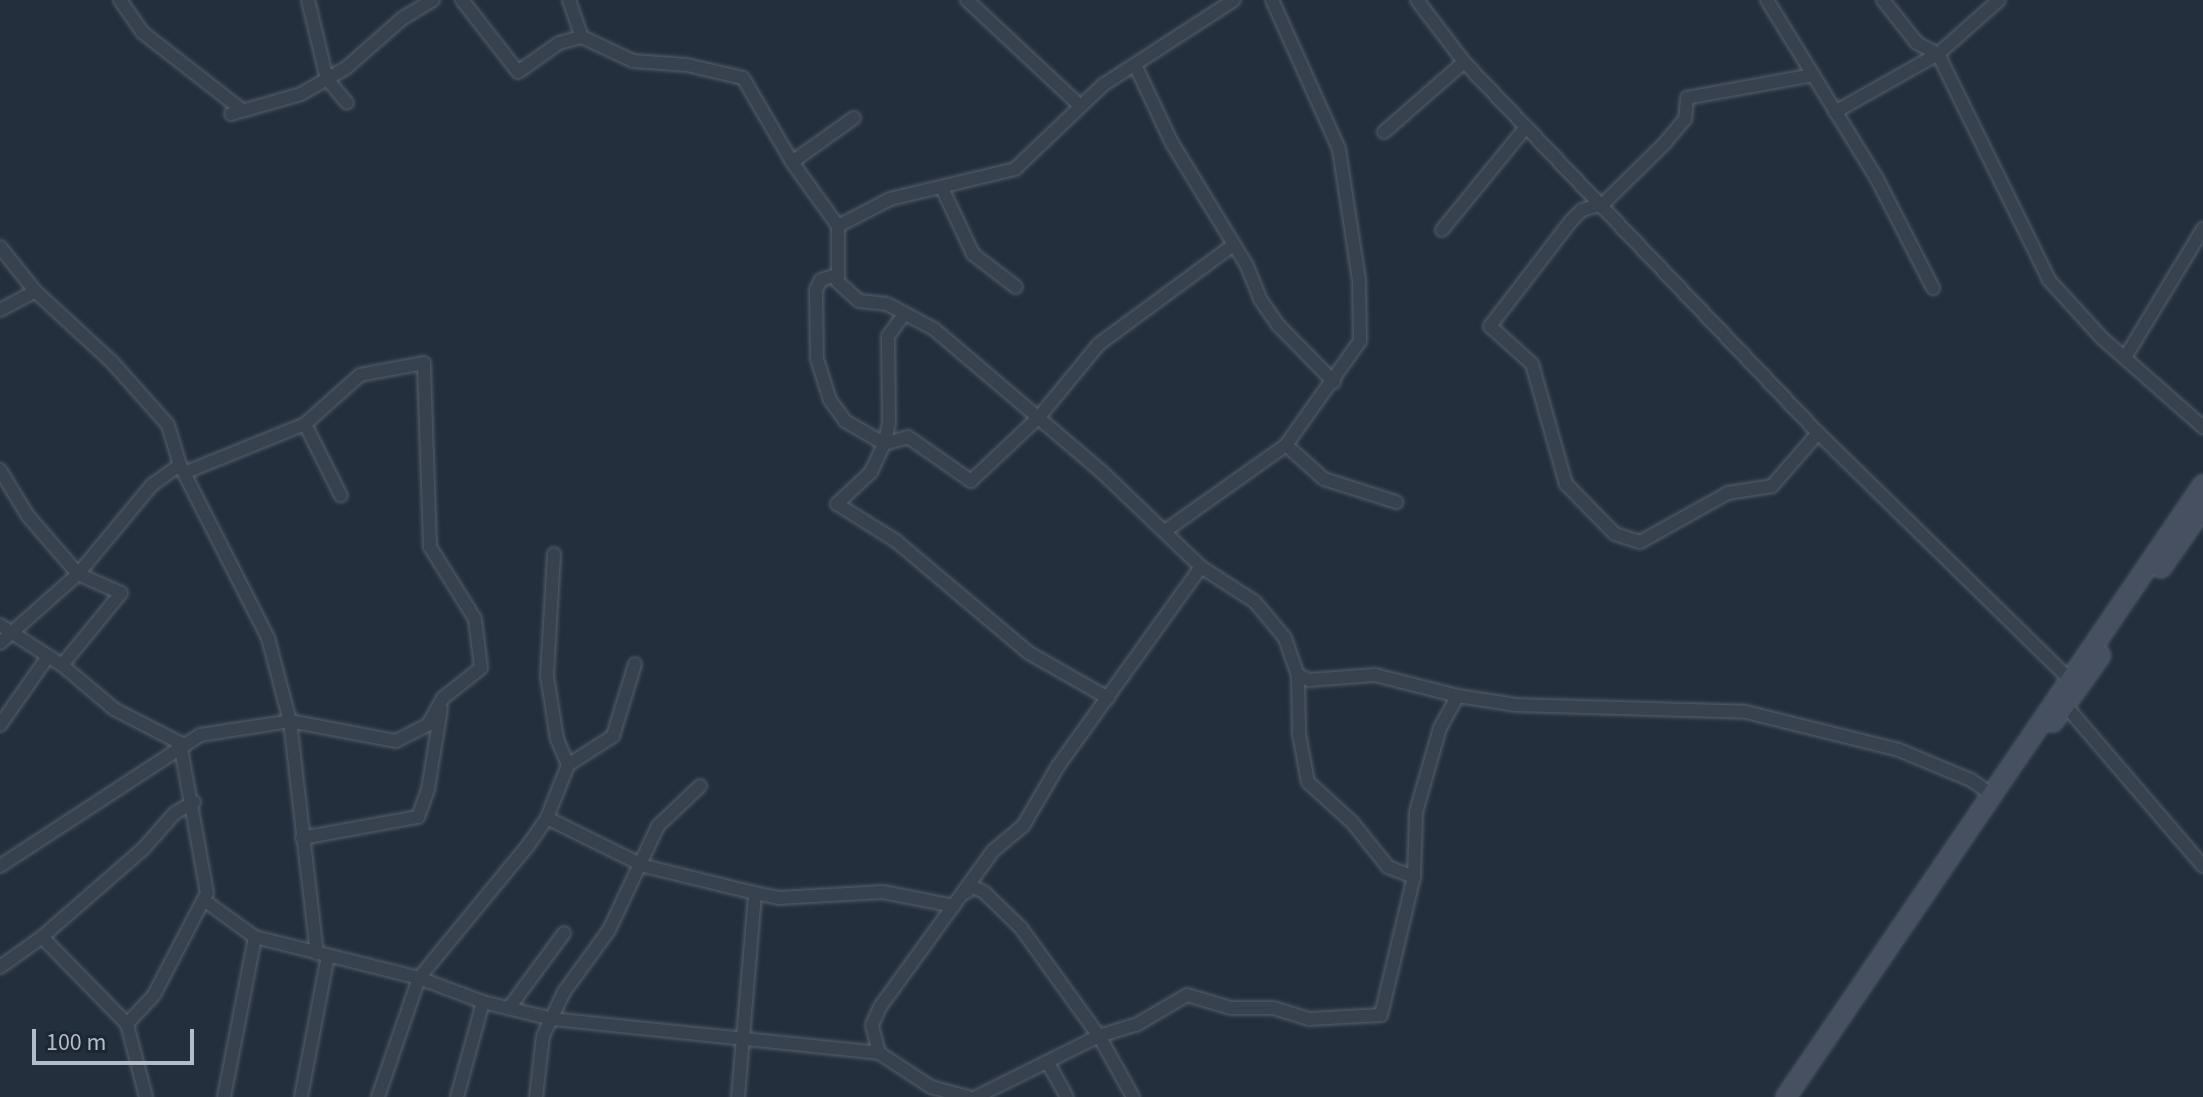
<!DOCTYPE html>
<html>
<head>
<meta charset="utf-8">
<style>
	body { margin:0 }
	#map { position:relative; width:2203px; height:1097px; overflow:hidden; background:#242f3e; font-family:"Source Sans 3",sans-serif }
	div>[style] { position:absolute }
	.roads { filter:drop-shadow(0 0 2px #565f6c) drop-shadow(0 0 2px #565f6c) }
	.street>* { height:12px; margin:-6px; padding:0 6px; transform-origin:6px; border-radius:6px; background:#38414e }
	.secondary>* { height:18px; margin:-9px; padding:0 9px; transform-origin:9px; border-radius:9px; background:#465061 }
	span { translate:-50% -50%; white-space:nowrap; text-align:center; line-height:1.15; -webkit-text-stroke:6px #1d2633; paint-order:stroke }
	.scale { position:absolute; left:32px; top:1029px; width:162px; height:36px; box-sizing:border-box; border:4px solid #b4bcc9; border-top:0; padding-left:10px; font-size:24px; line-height:28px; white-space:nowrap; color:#b4bcc9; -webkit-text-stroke:6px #1d2633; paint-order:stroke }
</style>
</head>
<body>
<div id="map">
	<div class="roads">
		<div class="street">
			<div style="left:120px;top:0;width:39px;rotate:55deg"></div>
			<div style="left:142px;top:32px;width:128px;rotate:38deg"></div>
			<div style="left:308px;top:0;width:81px;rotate:76.5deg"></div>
			<div style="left:327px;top:79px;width:31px;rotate:50deg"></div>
			<div style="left:462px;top:0;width:91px;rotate:52.1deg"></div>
			<div style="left:518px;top:72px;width:50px;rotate:-35.3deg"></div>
			<div style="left:559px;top:43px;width:24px;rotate:-15deg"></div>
			<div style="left:582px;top:37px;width:56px;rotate:25.2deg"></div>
			<div style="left:633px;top:61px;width:54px;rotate:4.2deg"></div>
			<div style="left:687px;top:65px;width:57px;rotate:13.1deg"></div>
			<div style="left:743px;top:78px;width:97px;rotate:59.7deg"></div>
			<div style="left:792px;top:162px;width:79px;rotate:54.3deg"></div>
			<div style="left:569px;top:0;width:39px;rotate:71deg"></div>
			<div style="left:967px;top:0;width:152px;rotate:43.1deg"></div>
			<div style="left:1417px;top:0;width:78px;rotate:52.8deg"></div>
			<div style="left:1464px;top:62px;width:513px;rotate:46.34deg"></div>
			<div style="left:1818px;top:433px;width:350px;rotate:44.4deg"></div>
			<div style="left:1767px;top:0;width:208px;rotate:58.4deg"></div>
			<div style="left:1876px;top:177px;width:125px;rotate:62.8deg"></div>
			<div style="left:1883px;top:0;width:55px;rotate:51.7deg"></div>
			<div style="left:1917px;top:43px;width:24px;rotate:28deg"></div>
			<div style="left:1938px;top:54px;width:252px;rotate:63.8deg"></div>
			<div style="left:2049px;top:280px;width:79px;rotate:47.6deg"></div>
			<div style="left:2102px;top:338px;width:135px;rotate:41.4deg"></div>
			<div style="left:1136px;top:67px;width:84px;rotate:64.7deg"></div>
			<div style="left:1172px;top:143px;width:144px;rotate:58.6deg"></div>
			<div style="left:1247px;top:266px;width:35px;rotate:68deg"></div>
			<div style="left:1260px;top:299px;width:32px;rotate:55deg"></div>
			<div style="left:1278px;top:325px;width:80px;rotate:45.5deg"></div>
			<div style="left:1813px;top:75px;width:128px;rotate:169.7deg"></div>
			<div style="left:1687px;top:98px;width:21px;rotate:95deg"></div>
			<div style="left:1685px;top:119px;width:30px;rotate:130deg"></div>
			<div style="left:1666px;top:142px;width:88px;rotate:135.5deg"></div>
			<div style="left:1603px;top:204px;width:22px;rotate:164deg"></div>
			<div style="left:1582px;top:210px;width:16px;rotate:135deg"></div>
			<div style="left:1571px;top:221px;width:133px;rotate:127.6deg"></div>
			<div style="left:1490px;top:326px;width:57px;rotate:42.1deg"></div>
			<div style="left:1532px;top:364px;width:125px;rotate:74.2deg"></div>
			<div style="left:1566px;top:484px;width:70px;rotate:45.6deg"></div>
			<div style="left:1615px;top:534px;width:26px;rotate:18deg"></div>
			<div style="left:1640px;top:542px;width:101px;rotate:-29.1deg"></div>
			<div style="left:1728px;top:493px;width:45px;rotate:-9deg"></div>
			<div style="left:1772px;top:486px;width:70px;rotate:-49deg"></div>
			<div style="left:1835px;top:112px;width:118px;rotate:-29.4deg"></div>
			<div style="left:1938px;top:54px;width:81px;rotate:-41.5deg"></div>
			<div style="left:231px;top:114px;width:73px;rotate:-15.9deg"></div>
			<div style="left:301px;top:94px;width:52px;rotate:-30deg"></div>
			<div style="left:346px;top:68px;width:76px;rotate:-41.3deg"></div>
			<div style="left:403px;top:18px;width:35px;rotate:-31deg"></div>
			<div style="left:1384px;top:132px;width:106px;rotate:-41.2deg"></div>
			<div style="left:792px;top:162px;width:76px;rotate:-35.4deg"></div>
			<div style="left:942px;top:188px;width:73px;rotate:64.8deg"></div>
			<div style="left:973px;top:254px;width:54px;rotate:37.5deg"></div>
			<div style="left:1442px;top:230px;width:133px;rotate:-50.8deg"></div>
			<div style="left:0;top:247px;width:56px;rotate:51.5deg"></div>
			<div style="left:35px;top:291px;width:105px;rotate:42.7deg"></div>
			<div style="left:112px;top:362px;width:84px;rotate:48.4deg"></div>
			<div style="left:168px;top:425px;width:42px;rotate:73.3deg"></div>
			<div style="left:180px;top:465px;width:194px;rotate:63deg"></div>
			<div style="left:268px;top:638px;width:86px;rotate:75.2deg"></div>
			<div style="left:290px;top:721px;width:234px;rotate:83.4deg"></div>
			<div style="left:837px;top:275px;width:17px;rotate:163deg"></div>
			<div style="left:821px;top:280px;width:11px;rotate:117deg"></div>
			<div style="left:816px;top:290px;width:69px;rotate:89.2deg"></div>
			<div style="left:817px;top:359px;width:43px;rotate:72.4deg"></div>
			<div style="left:830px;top:400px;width:26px;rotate:54deg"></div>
			<div style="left:845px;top:421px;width:36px;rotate:30deg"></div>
			<div style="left:876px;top:439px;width:9px;rotate:32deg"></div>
			<div style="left:884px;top:444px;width:25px;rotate:-16deg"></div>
			<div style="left:908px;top:437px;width:77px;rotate:34.9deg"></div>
			<div style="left:971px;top:481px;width:93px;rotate:-43.3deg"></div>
			<div style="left:1039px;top:417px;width:94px;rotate:-50.6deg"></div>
			<div style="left:1099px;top:344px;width:165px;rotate:-36.4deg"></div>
			<div style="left:0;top:310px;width:40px;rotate:-28deg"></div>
			<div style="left:902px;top:317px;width:24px;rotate:126deg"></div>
			<div style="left:888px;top:336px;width:87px;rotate:89.3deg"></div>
			<div style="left:889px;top:423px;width:22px;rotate:103deg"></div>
			<div style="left:884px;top:444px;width:31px;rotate:115deg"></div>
			<div style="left:871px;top:472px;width:47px;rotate:136.7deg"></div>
			<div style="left:837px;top:504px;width:70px;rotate:32.1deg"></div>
			<div style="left:896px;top:541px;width:174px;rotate:40.1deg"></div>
			<div style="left:1029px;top:653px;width:91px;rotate:29.7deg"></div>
			<div style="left:2126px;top:356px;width:149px;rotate:-58.8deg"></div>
			<div style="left:305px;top:424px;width:80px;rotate:63.4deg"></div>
			<div style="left:1286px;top:445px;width:51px;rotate:41.8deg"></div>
			<div style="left:1324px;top:479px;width:76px;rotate:17.7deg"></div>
			<div style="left:0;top:470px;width:54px;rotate:58.7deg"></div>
			<div style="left:28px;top:516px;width:77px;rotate:49.2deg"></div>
			<div style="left:78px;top:574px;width:47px;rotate:23.8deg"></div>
			<div style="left:121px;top:593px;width:93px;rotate:129.3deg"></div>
			<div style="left:1165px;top:531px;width:148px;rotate:-35.4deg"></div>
			<div style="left:1286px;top:445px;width:128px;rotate:-54.6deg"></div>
			<div style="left:1360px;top:341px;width:61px;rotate:-90.9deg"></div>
			<div style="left:1359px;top:280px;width:133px;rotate:-98.7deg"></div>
			<div style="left:1339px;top:149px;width:163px;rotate:-114.2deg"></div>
			<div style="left:554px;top:554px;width:122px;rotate:93.3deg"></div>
			<div style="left:547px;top:676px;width:64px;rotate:81deg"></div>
			<div style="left:557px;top:739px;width:28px;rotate:67deg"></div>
			<div style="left:1201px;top:567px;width:64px;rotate:32.9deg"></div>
			<div style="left:1255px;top:602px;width:47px;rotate:50.2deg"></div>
			<div style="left:1285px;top:638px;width:39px;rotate:71deg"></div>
			<div style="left:1298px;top:675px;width:59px;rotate:89deg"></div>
			<div style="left:1299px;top:734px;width:49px;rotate:79.4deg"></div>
			<div style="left:1308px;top:782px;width:59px;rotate:42.3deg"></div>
			<div style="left:1352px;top:822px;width:58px;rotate:51.3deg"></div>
			<div style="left:1388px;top:867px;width:28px;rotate:21deg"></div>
			<div style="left:0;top:625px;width:74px;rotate:32.8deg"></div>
			<div style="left:62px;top:665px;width:68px;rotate:40.2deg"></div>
			<div style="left:114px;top:709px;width:74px;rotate:27.3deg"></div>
			<div style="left:180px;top:743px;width:152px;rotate:79.8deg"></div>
			<div style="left:207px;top:893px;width:115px;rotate:117.5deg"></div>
			<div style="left:154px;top:995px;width:40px;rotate:133deg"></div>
			<div style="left:0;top:643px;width:104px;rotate:-41.5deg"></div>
			<div style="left:78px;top:574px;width:116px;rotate:-50.3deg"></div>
			<div style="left:152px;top:485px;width:34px;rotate:-36deg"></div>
			<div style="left:1298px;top:675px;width:12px;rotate:24deg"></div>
			<div style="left:1309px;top:680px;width:66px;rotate:-4.3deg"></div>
			<div style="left:1375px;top:675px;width:86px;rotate:14.2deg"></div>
			<div style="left:2065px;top:705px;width:212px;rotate:49.4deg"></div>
			<div style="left:0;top:725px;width:82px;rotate:-55deg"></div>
			<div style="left:547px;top:818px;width:108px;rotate:26.3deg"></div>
			<div style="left:644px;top:866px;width:114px;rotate:13.7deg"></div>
			<div style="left:755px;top:893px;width:24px;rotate:12deg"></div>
			<div style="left:778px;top:898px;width:105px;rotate:-3.3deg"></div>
			<div style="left:883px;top:892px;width:72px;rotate:11.2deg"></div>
			<div style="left:302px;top:838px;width:118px;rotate:-10.3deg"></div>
			<div style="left:418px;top:817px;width:30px;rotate:-70deg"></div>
			<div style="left:428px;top:789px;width:81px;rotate:-80.8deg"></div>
			<div style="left:0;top:866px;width:239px;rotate:-33.2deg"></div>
			<div style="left:200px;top:735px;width:91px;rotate:-8.8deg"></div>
			<div style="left:290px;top:721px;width:108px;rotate:10.7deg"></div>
			<div style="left:396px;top:741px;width:36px;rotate:-27deg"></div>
			<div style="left:428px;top:725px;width:31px;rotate:-61deg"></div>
			<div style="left:443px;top:698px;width:48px;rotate:-38.3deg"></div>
			<div style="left:481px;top:668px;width:49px;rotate:-97deg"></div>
			<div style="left:475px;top:619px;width:85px;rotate:-122deg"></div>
			<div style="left:430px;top:547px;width:184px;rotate:-91.9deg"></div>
			<div style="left:424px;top:363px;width:65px;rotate:169.4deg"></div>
			<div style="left:360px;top:375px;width:74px;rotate:138.3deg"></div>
			<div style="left:305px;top:424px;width:128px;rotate:158deg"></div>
			<div style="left:967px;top:892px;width:7px;rotate:-56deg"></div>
			<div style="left:971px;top:886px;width:14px;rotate:25deg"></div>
			<div style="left:984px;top:892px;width:52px;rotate:44.2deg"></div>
			<div style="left:1021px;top:928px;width:133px;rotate:54.2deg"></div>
			<div style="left:1099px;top:1036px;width:70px;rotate:60.9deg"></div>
			<div style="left:205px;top:901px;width:62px;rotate:35.8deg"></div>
			<div style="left:255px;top:937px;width:169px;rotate:14deg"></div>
			<div style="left:419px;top:978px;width:68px;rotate:20.6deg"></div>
			<div style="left:483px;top:1002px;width:71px;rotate:13.8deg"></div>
			<div style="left:552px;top:1019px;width:329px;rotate:5.9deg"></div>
			<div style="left:42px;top:937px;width:122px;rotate:45.7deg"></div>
			<div style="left:127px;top:1024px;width:75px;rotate:75.4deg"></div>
			<div style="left:0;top:967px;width:52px;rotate:-35.5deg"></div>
			<div style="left:42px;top:937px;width:134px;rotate:-41.1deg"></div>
			<div style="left:143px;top:849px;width:48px;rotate:-48.4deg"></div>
			<div style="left:175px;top:813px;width:22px;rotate:-30deg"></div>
			<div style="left:509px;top:1008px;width:93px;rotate:-53.7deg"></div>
			<div style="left:1048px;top:1063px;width:39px;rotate:61deg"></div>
			<div style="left:224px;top:1097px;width:163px;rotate:-79deg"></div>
			<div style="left:301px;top:1097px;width:144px;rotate:-79.2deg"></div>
			<div style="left:378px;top:1097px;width:126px;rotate:-71deg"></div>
			<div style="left:419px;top:978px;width:173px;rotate:-50.6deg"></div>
			<div style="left:529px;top:844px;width:32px;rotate:-55deg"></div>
			<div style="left:547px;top:818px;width:57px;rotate:-68.4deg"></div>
			<div style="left:568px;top:765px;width:54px;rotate:-32.8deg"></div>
			<div style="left:613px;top:736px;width:75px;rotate:-73deg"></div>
			<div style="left:457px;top:1097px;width:98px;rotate:-74.7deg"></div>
			<div style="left:536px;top:1097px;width:61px;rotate:-83.5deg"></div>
			<div style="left:543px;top:1036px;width:49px;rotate:-64.5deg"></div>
			<div style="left:564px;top:992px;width:77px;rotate:-54deg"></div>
			<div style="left:609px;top:930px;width:115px;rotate:-64.8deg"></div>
			<div style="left:658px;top:826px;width:58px;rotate:-43.6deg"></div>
			<div style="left:738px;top:1097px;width:205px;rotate:-85.2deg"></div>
			<div style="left:968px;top:1097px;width:38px;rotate:-165deg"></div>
			<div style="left:931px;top:1087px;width:62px;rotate:-146.8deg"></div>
			<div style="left:879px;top:1053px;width:29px;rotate:-104deg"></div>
			<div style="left:872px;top:1025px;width:20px;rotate:-66deg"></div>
			<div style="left:880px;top:1007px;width:193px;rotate:-54.1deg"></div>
			<div style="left:993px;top:851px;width:39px;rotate:-40deg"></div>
			<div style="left:1023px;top:826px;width:69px;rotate:-59.7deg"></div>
			<div style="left:1058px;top:766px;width:245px;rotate:-54.3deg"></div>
			<div style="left:1201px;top:567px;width:137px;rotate:-136.2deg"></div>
			<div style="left:1102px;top:472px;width:221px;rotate:-139.6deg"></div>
			<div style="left:934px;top:329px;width:53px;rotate:-152deg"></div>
			<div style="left:887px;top:304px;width:28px;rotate:-174deg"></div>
			<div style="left:859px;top:301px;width:28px;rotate:-138deg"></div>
			<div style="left:838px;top:282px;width:56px;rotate:-90deg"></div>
			<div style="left:838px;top:226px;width:59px;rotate:-27.4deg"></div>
			<div style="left:890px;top:199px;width:129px;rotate:-13.5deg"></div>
			<div style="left:1015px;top:169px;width:122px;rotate:-43.7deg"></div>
			<div style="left:1103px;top:85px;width:156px;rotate:-33deg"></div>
			<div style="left:976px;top:1097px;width:137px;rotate:-26.4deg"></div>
			<div style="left:1099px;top:1036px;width:39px;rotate:-17deg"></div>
			<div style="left:1136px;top:1025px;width:59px;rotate:-30.5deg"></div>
			<div style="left:1187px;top:995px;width:46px;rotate:16.5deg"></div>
			<div style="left:1231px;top:1008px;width:42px"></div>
			<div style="left:1273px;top:1008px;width:38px;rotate:17deg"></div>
			<div style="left:1309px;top:1019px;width:72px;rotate:-3.2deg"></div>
			<div style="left:1381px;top:1015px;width:142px;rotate:-76.6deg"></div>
			<div style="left:1414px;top:877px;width:65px;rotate:-88.2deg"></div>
			<div style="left:1416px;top:812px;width:87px;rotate:-74.1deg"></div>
			<div style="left:1440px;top:728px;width:37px;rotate:-61deg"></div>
			<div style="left:1458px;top:696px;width:59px;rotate:8.8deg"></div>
			<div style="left:1516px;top:705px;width:230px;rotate:1.7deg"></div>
			<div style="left:1746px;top:712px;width:158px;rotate:13.9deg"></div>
			<div style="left:1899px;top:750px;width:78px;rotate:22.6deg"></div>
			<div style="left:1971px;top:780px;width:28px;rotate:35deg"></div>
		</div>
		<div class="secondary">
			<div style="left:2161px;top:568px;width:73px;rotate:-55deg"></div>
			<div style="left:2053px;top:722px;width:82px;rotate:-54.4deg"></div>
			<div style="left:1786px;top:1097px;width:741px;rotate:-55.73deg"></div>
		</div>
	</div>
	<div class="scale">100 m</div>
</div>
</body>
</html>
